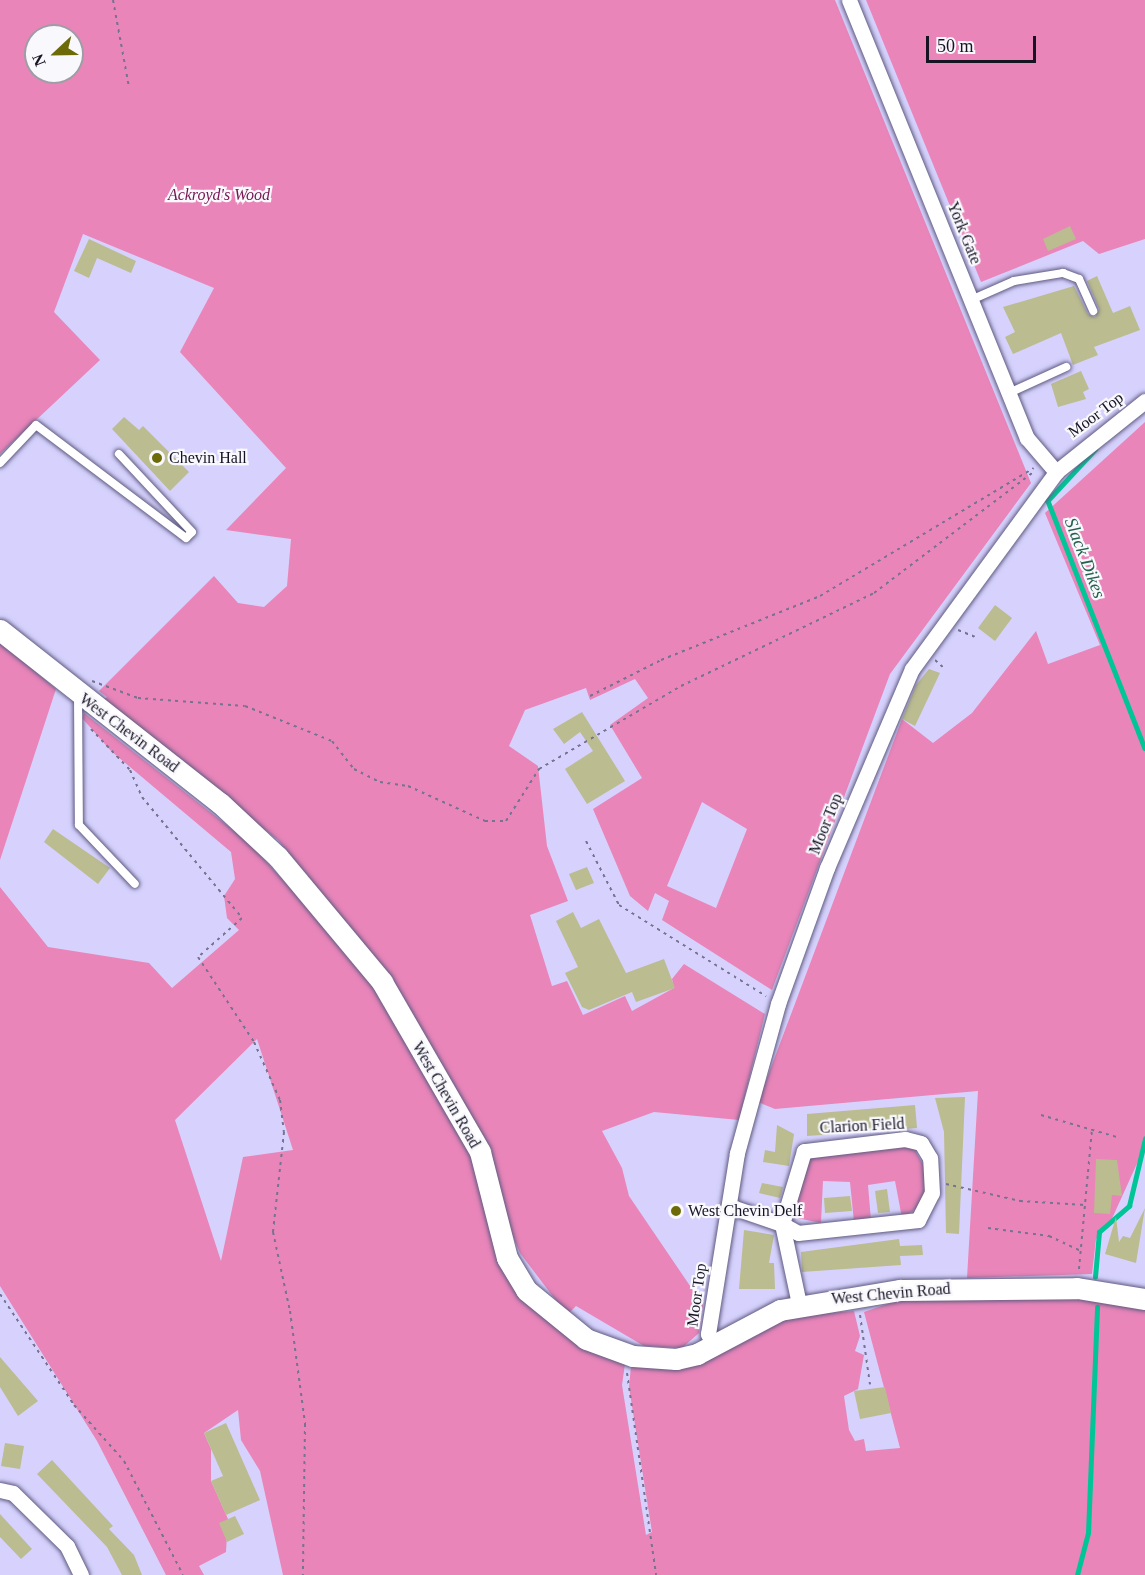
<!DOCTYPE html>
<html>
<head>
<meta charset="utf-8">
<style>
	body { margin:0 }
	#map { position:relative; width:1145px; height:1575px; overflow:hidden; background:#d6d2fd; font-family:Georgia,serif }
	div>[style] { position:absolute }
	.green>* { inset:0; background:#e985b9 }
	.stream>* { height:4.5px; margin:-2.25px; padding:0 2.25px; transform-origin:2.25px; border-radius:2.25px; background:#00c597 }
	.building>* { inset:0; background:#bbbc90 }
	.path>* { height:2px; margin-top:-1px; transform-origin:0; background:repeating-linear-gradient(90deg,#767390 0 3px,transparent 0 7.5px) }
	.roads { filter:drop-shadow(0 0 2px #5e5a80) drop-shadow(0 0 2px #5e5a80) }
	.lane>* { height:8px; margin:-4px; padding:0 4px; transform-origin:4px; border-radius:4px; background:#fff }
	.street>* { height:15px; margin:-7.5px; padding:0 7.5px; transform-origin:7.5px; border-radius:7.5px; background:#fff }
	.secondary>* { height:21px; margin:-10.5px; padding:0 10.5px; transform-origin:10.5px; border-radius:10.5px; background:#fff }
	.dots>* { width:16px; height:16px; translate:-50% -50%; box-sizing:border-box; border:3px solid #f8f8fd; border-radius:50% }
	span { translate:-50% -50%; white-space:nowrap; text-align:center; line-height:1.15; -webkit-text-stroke:4.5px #f8f8fd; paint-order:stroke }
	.park-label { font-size:16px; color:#761651; font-style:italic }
	.street-label { font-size:16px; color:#161423 }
	.poi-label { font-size:16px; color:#161423 }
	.left { translate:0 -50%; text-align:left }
	.water-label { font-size:18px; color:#24614d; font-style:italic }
	.north { position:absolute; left:24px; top:24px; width:60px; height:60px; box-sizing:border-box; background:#f8f8fd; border:2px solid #9e9da6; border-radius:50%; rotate:248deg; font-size:16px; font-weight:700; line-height:24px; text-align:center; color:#161423 }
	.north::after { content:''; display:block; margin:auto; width:21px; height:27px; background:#6c6b08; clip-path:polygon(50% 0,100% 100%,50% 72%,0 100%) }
	.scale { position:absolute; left:926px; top:36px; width:110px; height:27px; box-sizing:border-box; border:3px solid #161423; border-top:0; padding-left:8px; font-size:18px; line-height:21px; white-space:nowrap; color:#161423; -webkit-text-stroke:4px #f8f8fd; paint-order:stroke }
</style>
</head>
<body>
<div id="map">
	<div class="green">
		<div style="clip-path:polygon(evenodd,0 0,835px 0,1031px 483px,890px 674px,772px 990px,662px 920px,669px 901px,655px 893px,648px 911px,630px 896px,593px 809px,642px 778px,610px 725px,648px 698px,635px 679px,590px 700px,586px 688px,525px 710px,509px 746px,538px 766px,547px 846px,568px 901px,530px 915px,552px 986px,567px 981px,583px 1015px,625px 996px,632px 1011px,674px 988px,672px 979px,684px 964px,765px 1014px,739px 1120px,654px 1112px,602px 1131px,622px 1168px,629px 1196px,703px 1305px,699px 1333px,682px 1348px,644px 1346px,576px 1306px,567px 1315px,520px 1253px,504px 1215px,340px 916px,278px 840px,100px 702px,107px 697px,99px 691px,214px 576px,238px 603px,264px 607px,287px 586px,291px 539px,226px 530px,286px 468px,180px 352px,214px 288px,83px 234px,54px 312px,100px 360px,0 454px,0 0,36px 36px,72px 36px,72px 72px,36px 72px,36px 36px,0 0,702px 802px,747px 829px,716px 908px,667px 886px,702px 802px)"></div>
		<div style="clip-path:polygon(866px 0,1145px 0,1145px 239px,1099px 254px,1083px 241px,981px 282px)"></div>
		<div style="clip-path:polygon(1145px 422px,1145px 1146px,1110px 1223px,1096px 1239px,1092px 1274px,967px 1278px,978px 1091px,775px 1109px,758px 1102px,902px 719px,933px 743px,972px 713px,1036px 631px,1048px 664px,1100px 645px,1045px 513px)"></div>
		<div style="clip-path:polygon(0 642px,56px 689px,0 860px)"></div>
		<div style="clip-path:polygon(evenodd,84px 713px,247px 841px,357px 960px,471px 1155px,491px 1233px,529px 1306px,561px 1332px,625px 1364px,622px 1385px,646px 1535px,652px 1532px,629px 1387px,631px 1366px,674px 1369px,788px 1316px,854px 1311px,860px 1336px,855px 1351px,864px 1355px,858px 1389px,844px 1396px,849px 1430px,855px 1441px,864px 1439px,866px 1451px,900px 1448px,864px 1312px,905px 1298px,1069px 1295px,1145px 1308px,1145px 1575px,283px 1575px,260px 1471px,241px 1440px,238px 1410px,204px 1433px,211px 1449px,211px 1481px,228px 1519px,226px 1552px,199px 1566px,204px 1575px,166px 1575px,97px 1441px,0 1286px,0 887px,48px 947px,149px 963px,172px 988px,239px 930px,227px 918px,224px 896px,235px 879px,231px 852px,111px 751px,82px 718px,84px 713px,257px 1039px,293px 1150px,243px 1157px,221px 1261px,175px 1120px,257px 1039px)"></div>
		<div style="clip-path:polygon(912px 1145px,925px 1168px,926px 1189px,920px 1206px,902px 1218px,895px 1181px,868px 1185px,871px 1220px,854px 1222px,850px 1182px,823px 1181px,821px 1223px,787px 1216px,802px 1167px,815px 1151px)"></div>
	</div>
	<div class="stream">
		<div style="left:1096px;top:449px;width:71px;rotate:132.7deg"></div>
		<div style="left:1048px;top:501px;width:265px;rotate:68.6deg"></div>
		<div style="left:1095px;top:1277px;width:45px;rotate:-84.9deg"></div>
		<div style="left:1099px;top:1232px;width:40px;rotate:-41deg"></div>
		<div style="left:1129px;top:1206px;width:69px;rotate:-76.6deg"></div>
		<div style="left:1077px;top:1575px;width:43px;rotate:-75.3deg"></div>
		<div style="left:1088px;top:1533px;width:226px;rotate:-87.7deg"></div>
	</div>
	<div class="building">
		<div style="clip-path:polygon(1070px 226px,1076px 239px,1048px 251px,1043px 239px)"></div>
		<div style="clip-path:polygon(89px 239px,136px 261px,131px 273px,97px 258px,89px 278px,74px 271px)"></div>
		<div style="clip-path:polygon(1097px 276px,1113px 313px,1130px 306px,1140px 330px,1094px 347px,1098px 355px,1073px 365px,1061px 333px,1013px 354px,1005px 337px,1015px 332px,1003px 307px,1074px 286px,1088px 314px,1095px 317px,1099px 309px,1087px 281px)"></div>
		<div style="clip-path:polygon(1081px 371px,1089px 389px,1083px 392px,1086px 399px,1058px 407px,1051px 384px)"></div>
		<div style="clip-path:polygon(124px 417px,139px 430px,143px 426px,189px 472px,170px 491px,112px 429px)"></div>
		<div style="clip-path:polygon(995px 605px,1012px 618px,995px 641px,978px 628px)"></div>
		<div style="clip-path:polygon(929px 669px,940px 673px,915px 726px,902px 719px,916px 685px)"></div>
		<div style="clip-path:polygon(582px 712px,625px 781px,587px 804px,565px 769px,593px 751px,580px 732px,564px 744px,553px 729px)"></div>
		<div style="clip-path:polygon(53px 829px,110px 868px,98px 884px,44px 842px)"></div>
		<div style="clip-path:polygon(587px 867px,594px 883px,576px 890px,569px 874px)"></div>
		<div style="clip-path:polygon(573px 912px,581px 928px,599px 919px,626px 973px,664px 959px,675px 988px,636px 1002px,632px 992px,589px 1010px,582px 1007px,565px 973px,578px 967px,556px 921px)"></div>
		<div style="clip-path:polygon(965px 1097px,959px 1234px,946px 1233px,944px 1132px,935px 1098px)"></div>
		<div style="clip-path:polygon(915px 1105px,917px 1128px,807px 1136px,807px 1114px)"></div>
		<div style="clip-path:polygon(777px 1125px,794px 1134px,789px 1166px,763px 1162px,765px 1150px,775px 1152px)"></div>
		<div style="clip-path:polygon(1096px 1159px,1117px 1160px,1122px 1196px,1112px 1195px,1110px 1214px,1094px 1213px)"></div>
		<div style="clip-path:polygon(762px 1183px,783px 1187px,780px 1198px,759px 1193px)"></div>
		<div style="clip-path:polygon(887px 1189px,890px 1212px,878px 1213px,875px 1191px)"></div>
		<div style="clip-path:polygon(850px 1196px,852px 1211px,825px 1213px,824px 1198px)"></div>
		<div style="clip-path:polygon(1145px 1208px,1136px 1263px,1105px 1254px,1116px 1217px,1119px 1242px,1123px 1236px,1130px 1238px)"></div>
		<div style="clip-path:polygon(744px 1230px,774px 1235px,769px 1263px,774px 1263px,775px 1289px,739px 1289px)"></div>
		<div style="clip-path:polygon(899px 1239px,900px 1246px,922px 1245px,923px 1255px,900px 1256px,901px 1265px,802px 1272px,801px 1252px)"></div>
		<div style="clip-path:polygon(0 1357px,38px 1401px,18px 1416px,0 1387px)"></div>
		<div style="clip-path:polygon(885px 1387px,891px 1413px,860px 1419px,854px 1391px)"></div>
		<div style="clip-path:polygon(226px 1423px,260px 1500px,226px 1515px,211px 1481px,223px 1476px,204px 1433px)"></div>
		<div style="clip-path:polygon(5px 1443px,24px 1446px,20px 1469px,1px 1466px)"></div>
		<div style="clip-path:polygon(52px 1460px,113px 1526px,109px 1529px,134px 1555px,142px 1575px,122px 1575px,107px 1547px,37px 1474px)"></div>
		<div style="clip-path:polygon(0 1514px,32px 1549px,21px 1559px,0 1537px)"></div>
		<div style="clip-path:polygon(235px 1516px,244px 1534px,227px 1542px,219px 1523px)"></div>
	</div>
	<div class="path">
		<div style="left:113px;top:0;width:88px;rotate:79.6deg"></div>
		<div style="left:958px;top:630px;width:18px;rotate:22deg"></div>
		<div style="left:935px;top:660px;width:15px;rotate:42deg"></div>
		<div style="left:92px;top:681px;width:49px;rotate:20.3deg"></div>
		<div style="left:138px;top:698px;width:107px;rotate:4.3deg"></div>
		<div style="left:245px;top:706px;width:94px;rotate:21.9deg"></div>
		<div style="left:332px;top:741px;width:36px;rotate:52deg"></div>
		<div style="left:354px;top:769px;width:29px;rotate:27deg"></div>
		<div style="left:380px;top:782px;width:28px;rotate:8deg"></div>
		<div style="left:408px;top:786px;width:85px;rotate:24.4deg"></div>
		<div style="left:485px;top:821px;width:21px"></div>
		<div style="left:506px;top:821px;width:62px;rotate:-57.6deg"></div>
		<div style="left:539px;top:769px;width:164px;rotate:-30.3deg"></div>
		<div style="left:681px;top:686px;width:214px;rotate:-25.7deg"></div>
		<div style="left:874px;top:593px;width:202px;rotate:-37.2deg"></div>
		<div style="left:590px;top:696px;width:80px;rotate:-26.9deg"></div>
		<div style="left:661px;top:660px;width:171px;rotate:-21.9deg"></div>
		<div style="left:820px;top:596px;width:249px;rotate:-30.9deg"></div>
		<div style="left:91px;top:729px;width:57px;rotate:46.4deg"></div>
		<div style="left:130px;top:770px;width:30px;rotate:66deg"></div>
		<div style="left:142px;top:797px;width:157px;rotate:50.4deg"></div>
		<div style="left:242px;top:918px;width:59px;rotate:138.4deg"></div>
		<div style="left:198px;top:957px;width:102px;rotate:56.6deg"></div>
		<div style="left:254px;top:1042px;width:64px;rotate:65.9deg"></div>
		<div style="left:280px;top:1100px;width:32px;rotate:83deg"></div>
		<div style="left:284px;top:1132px;width:101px;rotate:96.3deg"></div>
		<div style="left:273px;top:1232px;width:81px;rotate:77.9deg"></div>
		<div style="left:290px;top:1311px;width:114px;rotate:82.4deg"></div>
		<div style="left:305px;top:1424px;width:151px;rotate:90.8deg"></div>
		<div style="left:586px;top:841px;width:72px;rotate:62.7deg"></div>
		<div style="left:619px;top:905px;width:173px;rotate:31.8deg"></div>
		<div style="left:1041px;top:1115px;width:82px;rotate:16.2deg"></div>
		<div style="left:946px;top:1184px;width:76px;rotate:12.9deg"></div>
		<div style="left:1020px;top:1201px;width:65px;rotate:3.5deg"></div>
		<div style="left:988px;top:1228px;width:62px;rotate:7.5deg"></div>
		<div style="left:1049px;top:1236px;width:35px;rotate:25deg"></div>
		<div style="left:1079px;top:1269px;width:141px;rotate:-84.7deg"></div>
		<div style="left:0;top:1294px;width:133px;rotate:56.3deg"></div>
		<div style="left:74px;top:1405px;width:75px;rotate:48.2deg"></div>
		<div style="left:124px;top:1461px;width:128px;rotate:62.6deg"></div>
		<div style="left:860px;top:1315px;width:70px;rotate:81.8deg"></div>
		<div style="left:627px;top:1373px;width:204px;rotate:81.8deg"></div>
	</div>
	<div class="roads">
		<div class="lane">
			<div style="left:971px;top:300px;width:47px;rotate:-23.8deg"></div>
			<div style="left:1014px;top:281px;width:50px;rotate:-9.3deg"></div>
			<div style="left:1063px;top:273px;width:17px;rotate:21deg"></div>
			<div style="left:1079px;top:279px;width:35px;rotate:66deg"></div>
			<div style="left:1009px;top:393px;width:63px;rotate:-24.5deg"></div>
			<div style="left:0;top:463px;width:52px;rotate:-46.5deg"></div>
			<div style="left:36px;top:425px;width:188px;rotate:37deg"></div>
			<div style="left:186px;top:538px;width:8px;rotate:-45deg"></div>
			<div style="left:192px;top:532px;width:107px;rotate:-133.1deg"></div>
			<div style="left:78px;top:696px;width:129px;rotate:89.6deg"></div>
			<div style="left:79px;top:825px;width:81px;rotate:46.5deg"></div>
		</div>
		<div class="street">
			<div style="left:849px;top:0;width:473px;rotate:67.9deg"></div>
			<div style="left:1027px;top:438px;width:45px;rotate:49.5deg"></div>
			<div style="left:729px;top:1206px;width:56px;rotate:18.8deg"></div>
			<div style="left:782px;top:1224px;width:18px;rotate:29deg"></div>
			<div style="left:798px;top:1233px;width:121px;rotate:-6.2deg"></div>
			<div style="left:918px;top:1220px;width:30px;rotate:-63deg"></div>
			<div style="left:932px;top:1193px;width:35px;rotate:-93deg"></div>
			<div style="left:930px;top:1158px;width:17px;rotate:-121deg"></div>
			<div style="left:921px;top:1143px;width:16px;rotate:-166deg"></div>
			<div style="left:905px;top:1139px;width:102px;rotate:173.2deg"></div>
			<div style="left:804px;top:1151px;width:76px;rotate:106.8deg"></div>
			<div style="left:782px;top:1224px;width:82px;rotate:78deg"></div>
			<div style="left:714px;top:1344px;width:12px;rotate:-121deg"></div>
			<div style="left:708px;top:1334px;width:183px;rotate:-80.9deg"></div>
			<div style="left:737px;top:1153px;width:155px;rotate:-74.6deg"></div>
			<div style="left:778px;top:1004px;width:145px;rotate:-70.2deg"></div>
			<div style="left:827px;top:868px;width:216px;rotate:-66.9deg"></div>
			<div style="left:912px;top:669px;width:244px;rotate:-53.8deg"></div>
			<div style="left:1056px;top:472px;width:114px;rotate:-38.6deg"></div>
			<div style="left:0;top:1490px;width:13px;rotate:13deg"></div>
			<div style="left:13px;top:1493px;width:76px;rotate:44.5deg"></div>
			<div style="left:67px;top:1546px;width:32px;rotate:64deg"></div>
		</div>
		<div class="secondary">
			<div style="left:0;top:630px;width:280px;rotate:38.2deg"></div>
			<div style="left:220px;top:803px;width:79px;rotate:43deg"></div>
			<div style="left:278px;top:857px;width:163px;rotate:50.2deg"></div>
			<div style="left:382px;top:982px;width:196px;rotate:60deg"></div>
			<div style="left:480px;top:1152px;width:109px;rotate:75.7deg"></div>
			<div style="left:507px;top:1258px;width:37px;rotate:59deg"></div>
			<div style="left:526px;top:1290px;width:77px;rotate:39.2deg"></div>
			<div style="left:586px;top:1339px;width:50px;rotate:19.9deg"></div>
			<div style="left:633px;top:1356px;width:43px;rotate:4deg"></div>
			<div style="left:676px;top:1359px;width:22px;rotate:-13deg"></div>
			<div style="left:697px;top:1354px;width:94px;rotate:-27.9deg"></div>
			<div style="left:780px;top:1310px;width:122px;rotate:-9.5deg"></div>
			<div style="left:900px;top:1290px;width:177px;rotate:-0.6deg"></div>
			<div style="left:1077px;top:1288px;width:69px;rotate:9.2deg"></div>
		</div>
	</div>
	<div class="dots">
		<div style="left:157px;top:458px;background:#6c6b08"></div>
		<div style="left:676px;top:1211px;background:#6c6b08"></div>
	</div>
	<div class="park-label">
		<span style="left:219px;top:195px">Ackroyd's Wood</span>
	</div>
	<div class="street-label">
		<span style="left:964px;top:233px;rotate:68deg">York Gate</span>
		<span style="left:1096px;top:415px;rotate:-37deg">Moor Top</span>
		<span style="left:129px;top:733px;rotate:37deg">West Chevin Road</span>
		<span style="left:826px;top:824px;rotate:-68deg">Moor Top</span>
		<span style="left:446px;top:1095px;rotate:60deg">West Chevin Road</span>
		<span style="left:862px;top:1126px;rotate:-3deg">Clarion Field</span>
		<span style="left:891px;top:1294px;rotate:-5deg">West Chevin Road</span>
		<span style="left:697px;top:1295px;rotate:-82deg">Moor Top</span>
	</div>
	<div class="poi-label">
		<span class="left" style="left:169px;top:458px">Chevin Hall</span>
		<span class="left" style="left:688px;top:1211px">West Chevin Delf</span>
	</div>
	<div class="water-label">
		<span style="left:1085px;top:558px;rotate:69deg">Slack Dikes</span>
	</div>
	<div class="north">N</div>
	<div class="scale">50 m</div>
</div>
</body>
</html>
